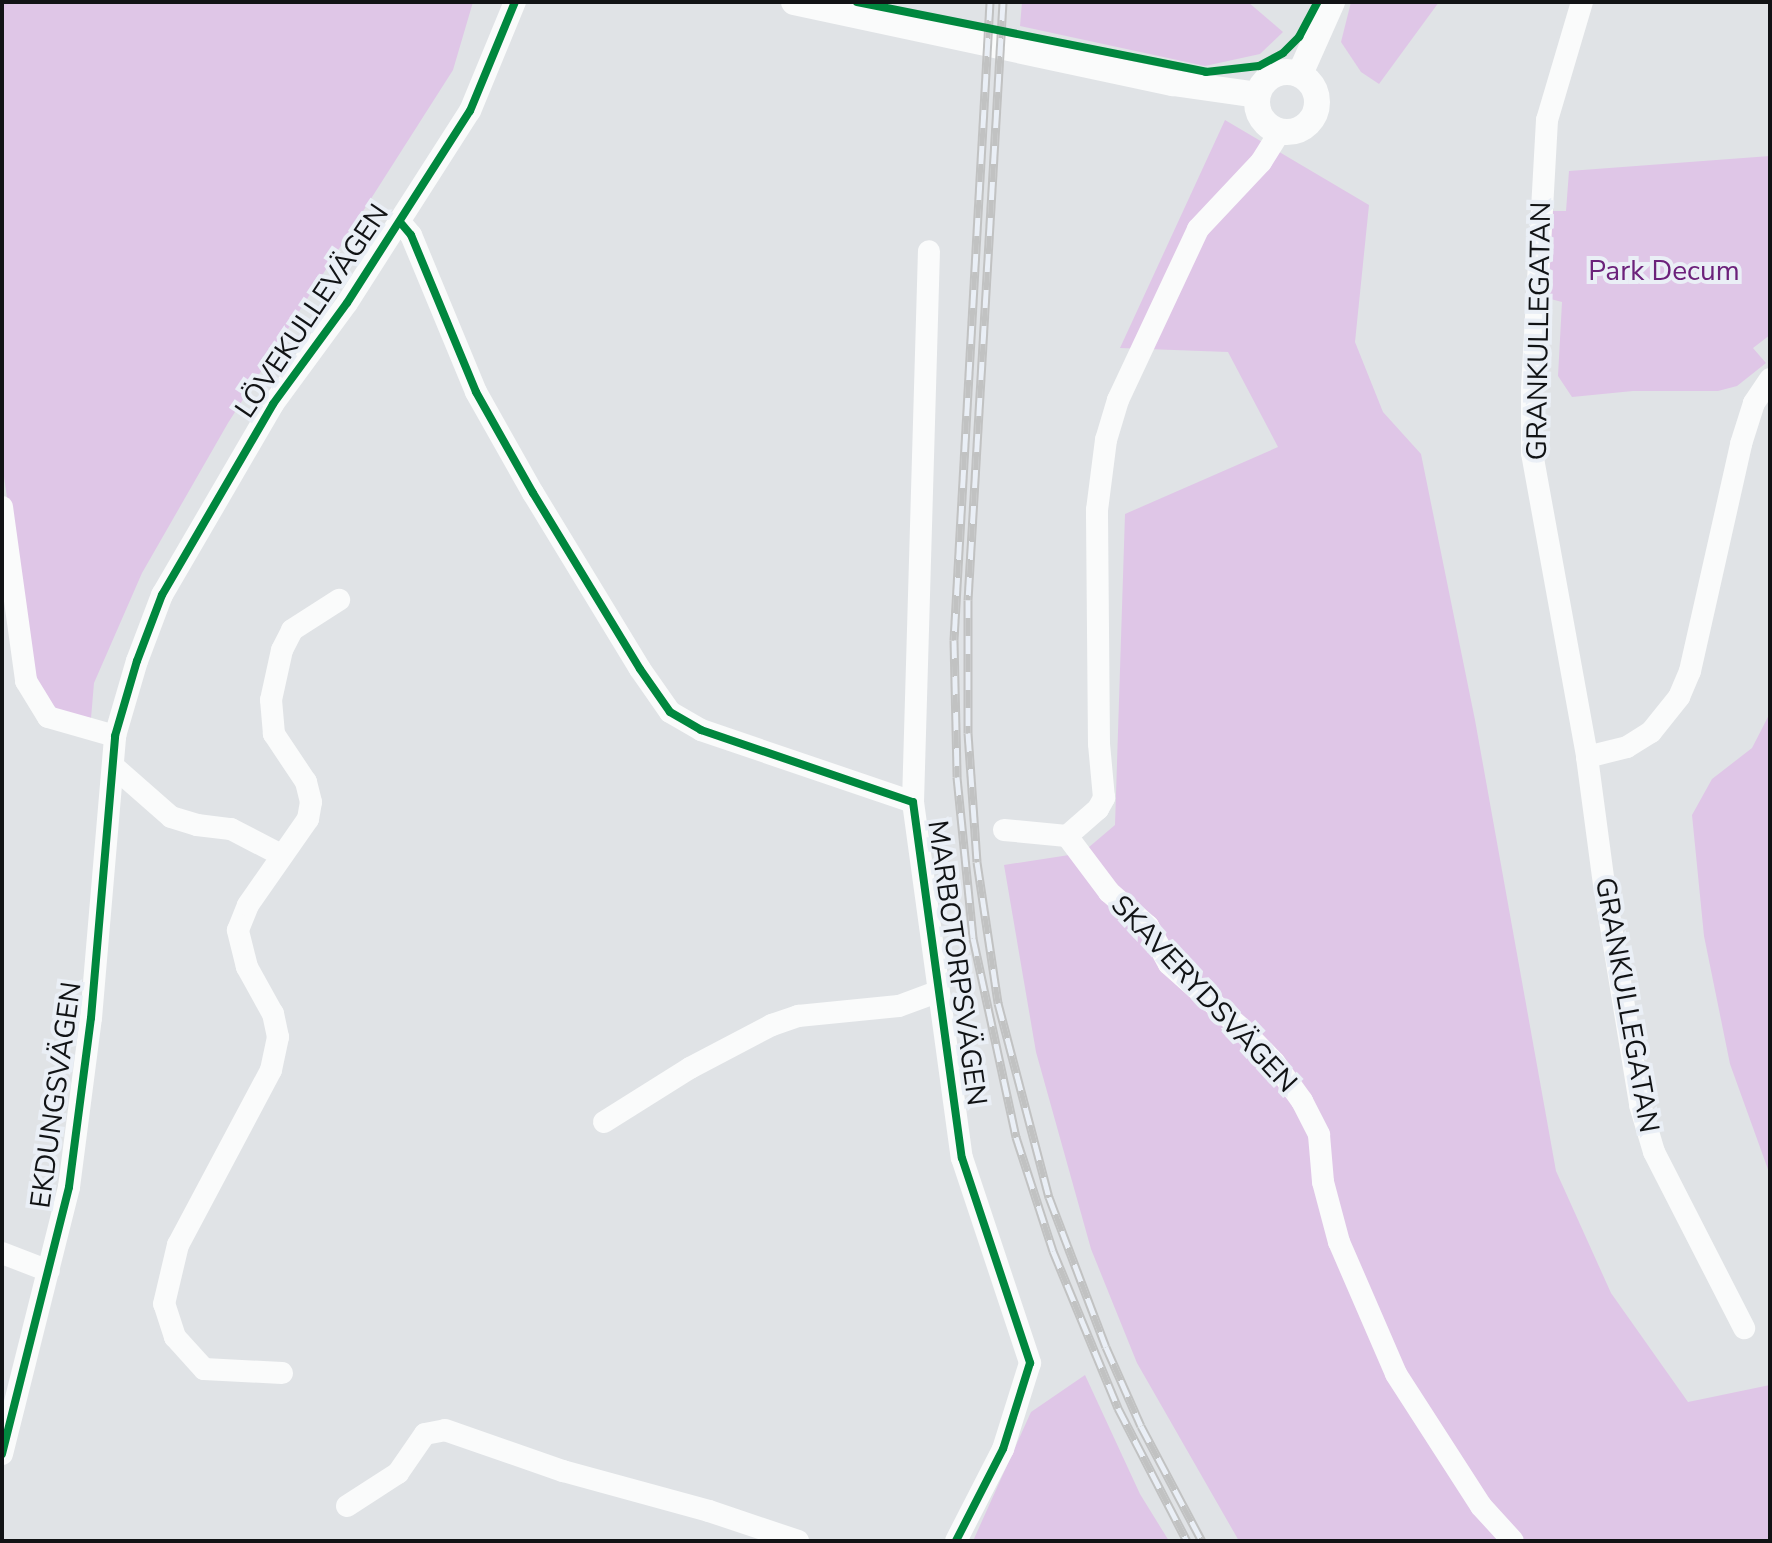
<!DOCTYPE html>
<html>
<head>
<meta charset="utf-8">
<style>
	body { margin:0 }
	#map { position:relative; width:1772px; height:1543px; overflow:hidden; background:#e0e3e6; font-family:"Nunito Sans",sans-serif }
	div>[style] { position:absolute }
	.green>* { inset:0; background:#dfc6e7 }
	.minor>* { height:22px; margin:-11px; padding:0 11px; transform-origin:11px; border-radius:11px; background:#fafbfb }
	.tertiary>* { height:26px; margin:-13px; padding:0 13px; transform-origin:13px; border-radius:13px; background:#fafbfb }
	.tertiary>.ring { margin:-13px; padding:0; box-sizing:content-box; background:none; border:26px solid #fafbfb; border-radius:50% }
	.rail>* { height:9px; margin-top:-4.5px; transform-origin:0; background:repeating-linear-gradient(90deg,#eaeff6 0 18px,#c1c2c2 0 36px); box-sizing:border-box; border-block:2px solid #c1c2c2 }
	.cycleway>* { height:8px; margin:-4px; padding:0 4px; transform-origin:4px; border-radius:4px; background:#00873e }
	span { translate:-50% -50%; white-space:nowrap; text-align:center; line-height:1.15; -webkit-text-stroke:8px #eaeff6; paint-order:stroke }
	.park-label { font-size:28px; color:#6c227b }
	.street-label { font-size:28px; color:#111315 }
	.frame { position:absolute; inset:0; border:4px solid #111315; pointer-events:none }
</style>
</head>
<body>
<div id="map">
	<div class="green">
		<div style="clip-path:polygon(2px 2px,473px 2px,453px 70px,228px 423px,142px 573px,94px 683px,91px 718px,59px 711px,41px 694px,29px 650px,2px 463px)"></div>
		<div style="clip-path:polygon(1022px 2px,1248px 2px,1283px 32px,1260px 54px,1205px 66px,1020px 26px)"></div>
		<div style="clip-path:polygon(1351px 2px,1439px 2px,1379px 84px,1361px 72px,1341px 42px)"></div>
		<div style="clip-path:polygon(1225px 120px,1369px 205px,1355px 342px,1383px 412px,1421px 454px,1475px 720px,1556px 1171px,1611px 1293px,1688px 1402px,1770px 1385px,1770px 1541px,1239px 1541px,1137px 1363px,1091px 1249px,1036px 1052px,1004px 865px,1082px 853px,1115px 825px,1125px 514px,1278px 447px,1228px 352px,1120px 348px)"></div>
		<div style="clip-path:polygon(1770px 156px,1770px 335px,1753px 348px,1766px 363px,1737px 386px,1718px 391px,1633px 391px,1572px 397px,1558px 376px,1562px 302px,1547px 298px,1553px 211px,1566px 211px,1569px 171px)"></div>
		<div style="clip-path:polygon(1770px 713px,1770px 1175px,1730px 1064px,1704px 936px,1692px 815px,1712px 779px,1752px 748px)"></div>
		<div style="clip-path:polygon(1085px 1375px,1140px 1494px,1169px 1541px,973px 1541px,1031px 1412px)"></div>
	</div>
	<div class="minor">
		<div style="left:1582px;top:2px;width:123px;rotate:106.5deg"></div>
		<div style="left:1547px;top:120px;width:269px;rotate:93.2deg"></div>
		<div style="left:1532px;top:389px;width:64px;rotate:90deg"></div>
		<div style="left:1532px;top:453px;width:309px;rotate:79.7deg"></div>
		<div style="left:1587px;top:757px;width:128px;rotate:82.4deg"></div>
		<div style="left:1604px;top:884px;width:224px;rotate:80.7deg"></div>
		<div style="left:1640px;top:1105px;width:49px;rotate:73.4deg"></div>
		<div style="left:1654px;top:1152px;width:198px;rotate:62.9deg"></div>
		<div style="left:400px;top:222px;width:17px;rotate:50deg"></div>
		<div style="left:411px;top:235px;width:170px;rotate:67.5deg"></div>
		<div style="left:476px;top:392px;width:116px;rotate:60.6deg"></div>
		<div style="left:533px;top:493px;width:206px;rotate:58.7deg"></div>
		<div style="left:640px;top:669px;width:52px;rotate:55.1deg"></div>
		<div style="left:670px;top:712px;width:36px;rotate:30deg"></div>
		<div style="left:701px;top:730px;width:224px;rotate:18.8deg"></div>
		<div style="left:913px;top:802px;width:359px;rotate:82.2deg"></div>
		<div style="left:962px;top:1158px;width:216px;rotate:71.6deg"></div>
		<div style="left:1030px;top:1363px;width:90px;rotate:107.4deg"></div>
		<div style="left:1003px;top:1449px;width:103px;rotate:117.1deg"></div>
		<div style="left:2px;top:507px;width:176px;rotate:82.1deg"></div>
		<div style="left:26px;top:681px;width:42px;rotate:58.6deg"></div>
		<div style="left:48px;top:717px;width:70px;rotate:15.8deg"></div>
		<div style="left:1587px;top:757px;width:41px;rotate:-14deg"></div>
		<div style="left:1627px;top:747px;width:28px;rotate:-32deg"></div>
		<div style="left:1651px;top:732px;width:45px;rotate:-51.3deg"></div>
		<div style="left:1679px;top:697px;width:28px;rotate:-67deg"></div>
		<div style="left:1690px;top:671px;width:233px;rotate:-77.3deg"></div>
		<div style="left:1741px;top:444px;width:43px;rotate:-72.4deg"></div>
		<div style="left:1754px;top:403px;width:29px;rotate:-56deg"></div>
		<div style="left:113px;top:766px;width:77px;rotate:41.3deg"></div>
		<div style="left:171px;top:817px;width:27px;rotate:17deg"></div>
		<div style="left:197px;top:825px;width:34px;rotate:7deg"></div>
		<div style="left:231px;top:829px;width:56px;rotate:27.5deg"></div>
		<div style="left:913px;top:802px;width:551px;rotate:-88.34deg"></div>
		<div style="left:1004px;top:830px;width:63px;rotate:5.4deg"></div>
		<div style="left:1067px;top:836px;width:41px;rotate:-41.1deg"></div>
		<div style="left:1098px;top:809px;width:13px;rotate:-61deg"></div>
		<div style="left:1104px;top:798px;width:54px;rotate:-95.3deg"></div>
		<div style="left:1099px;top:744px;width:234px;rotate:-90.5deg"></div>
		<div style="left:1097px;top:510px;width:71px;rotate:-82.7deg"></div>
		<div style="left:1106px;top:440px;width:42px;rotate:-73.3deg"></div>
		<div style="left:1118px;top:400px;width:189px;rotate:-64.9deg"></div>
		<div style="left:1198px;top:229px;width:92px;rotate:-46.8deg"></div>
		<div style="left:1261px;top:162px;width:36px;rotate:-58deg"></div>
		<div style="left:1067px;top:836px;width:70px;rotate:53.1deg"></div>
		<div style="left:1109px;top:892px;width:52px;rotate:41.1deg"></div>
		<div style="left:1148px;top:926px;width:43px;rotate:61.1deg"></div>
		<div style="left:1169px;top:964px;width:98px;rotate:41.7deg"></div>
		<div style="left:1242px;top:1029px;width:46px;rotate:45.9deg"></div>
		<div style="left:1274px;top:1062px;width:48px;rotate:54.3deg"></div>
		<div style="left:1302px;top:1101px;width:38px;rotate:63deg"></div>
		<div style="left:1319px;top:1135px;width:47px;rotate:85.1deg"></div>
		<div style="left:1323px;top:1182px;width:62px;rotate:75.1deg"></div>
		<div style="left:1339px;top:1242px;width:144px;rotate:66.6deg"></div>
		<div style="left:1396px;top:1374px;width:157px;rotate:57.2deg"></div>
		<div style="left:1481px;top:1506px;width:47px;rotate:47.6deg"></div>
		<div style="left:604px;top:1122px;width:102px;rotate:-32.1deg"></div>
		<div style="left:690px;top:1068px;width:93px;rotate:-27.7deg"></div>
		<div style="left:772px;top:1025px;width:28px;rotate:-19deg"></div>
		<div style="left:798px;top:1016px;width:101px;rotate:-5.7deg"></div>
		<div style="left:899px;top:1006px;width:40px;rotate:-20.2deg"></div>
		<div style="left:2px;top:1253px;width:50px;rotate:21deg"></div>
		<div style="left:282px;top:1373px;width:78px;rotate:-177.1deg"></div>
		<div style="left:204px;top:1369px;width:43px;rotate:-132.2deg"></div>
		<div style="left:175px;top:1337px;width:35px;rotate:-108deg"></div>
		<div style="left:164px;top:1304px;width:61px;rotate:-76.7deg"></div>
		<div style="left:178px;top:1245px;width:198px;rotate:-62deg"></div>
		<div style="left:271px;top:1070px;width:34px;rotate:-78deg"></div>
		<div style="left:278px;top:1037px;width:24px;rotate:-102deg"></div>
		<div style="left:273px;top:1014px;width:54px;rotate:-119deg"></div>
		<div style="left:247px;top:967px;width:38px;rotate:-104deg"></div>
		<div style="left:238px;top:930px;width:27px;rotate:-68deg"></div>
		<div style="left:248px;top:905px;width:105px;rotate:-55.1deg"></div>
		<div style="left:308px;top:819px;width:17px;rotate:-80deg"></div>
		<div style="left:311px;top:802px;width:21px;rotate:-104deg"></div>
		<div style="left:306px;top:782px;width:58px;rotate:-123.7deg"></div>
		<div style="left:274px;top:734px;width:34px;rotate:-95deg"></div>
		<div style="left:271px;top:700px;width:51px;rotate:-77.6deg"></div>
		<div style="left:282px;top:650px;width:22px;rotate:-63deg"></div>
		<div style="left:292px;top:630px;width:56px;rotate:-32.6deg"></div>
		<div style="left:2px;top:1454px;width:275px;rotate:-75.9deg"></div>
		<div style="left:69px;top:1187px;width:170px;rotate:-82.6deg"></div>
		<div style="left:91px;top:1018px;width:283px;rotate:-85.1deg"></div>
		<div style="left:115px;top:736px;width:78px;rotate:-73.7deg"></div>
		<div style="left:137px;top:661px;width:71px;rotate:-69.3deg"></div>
		<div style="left:162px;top:595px;width:221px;rotate:-59.8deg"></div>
		<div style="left:273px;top:404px;width:125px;rotate:-53.8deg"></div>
		<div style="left:347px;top:303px;width:228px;rotate:-57.4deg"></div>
		<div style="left:470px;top:111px;width:118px;rotate:-67.6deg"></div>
		<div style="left:347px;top:1506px;width:61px;rotate:-32.9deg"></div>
		<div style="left:398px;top:1473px;width:47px;rotate:-55.3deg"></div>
		<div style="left:425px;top:1434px;width:20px;rotate:-11deg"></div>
		<div style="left:445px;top:1430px;width:125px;rotate:19.2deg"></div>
		<div style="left:563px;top:1471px;width:151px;rotate:15.3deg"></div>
		<div style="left:709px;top:1511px;width:94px;rotate:18.6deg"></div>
	</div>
	<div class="tertiary">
		<div style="left:794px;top:2px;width:388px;rotate:12.1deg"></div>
		<div style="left:1173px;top:83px;width:85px;rotate:8.1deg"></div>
		<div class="ring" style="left:1257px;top:72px;width:34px;height:34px"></div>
		<div style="left:1300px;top:74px;width:79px;rotate:-66deg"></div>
	</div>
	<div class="rail">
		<div style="left:990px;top:2px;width:639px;rotate:93.23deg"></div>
		<div style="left:954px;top:640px;width:137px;rotate:88.7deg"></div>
		<div style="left:957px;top:777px;width:162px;rotate:84.3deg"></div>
		<div style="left:973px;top:938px;width:204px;rotate:77.8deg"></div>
		<div style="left:1016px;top:1137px;width:120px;rotate:72deg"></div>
		<div style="left:1053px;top:1251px;width:170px;rotate:67.5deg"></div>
		<div style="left:1118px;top:1408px;width:150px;rotate:62.6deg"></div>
		<div style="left:1003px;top:2px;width:599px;rotate:93.35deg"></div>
		<div style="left:968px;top:600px;width:133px;rotate:90deg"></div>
		<div style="left:968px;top:733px;width:129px;rotate:86deg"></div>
		<div style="left:977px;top:862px;width:143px;rotate:81.5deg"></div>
		<div style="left:998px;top:1003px;width:201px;rotate:75.3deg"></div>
		<div style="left:1049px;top:1197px;width:160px;rotate:69.2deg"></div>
		<div style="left:1106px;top:1347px;width:86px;rotate:66.1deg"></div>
		<div style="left:1141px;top:1426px;width:130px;rotate:62.1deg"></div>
	</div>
	<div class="cycleway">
		<div style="left:857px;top:2px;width:356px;rotate:11.3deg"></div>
		<div style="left:1206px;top:72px;width:53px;rotate:-6.5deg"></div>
		<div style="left:1259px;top:66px;width:27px;rotate:-28deg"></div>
		<div style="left:1283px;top:53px;width:23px;rotate:-45deg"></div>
		<div style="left:1299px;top:37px;width:40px;rotate:-62deg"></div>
		<div style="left:400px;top:222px;width:17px;rotate:50deg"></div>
		<div style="left:411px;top:235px;width:170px;rotate:67.5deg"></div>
		<div style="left:476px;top:392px;width:116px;rotate:60.6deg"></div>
		<div style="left:533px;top:493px;width:206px;rotate:58.7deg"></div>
		<div style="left:640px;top:669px;width:52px;rotate:55.1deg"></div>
		<div style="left:670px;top:712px;width:36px;rotate:30deg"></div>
		<div style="left:701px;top:730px;width:224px;rotate:18.8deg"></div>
		<div style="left:913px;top:802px;width:359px;rotate:82.2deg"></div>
		<div style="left:962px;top:1158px;width:216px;rotate:71.6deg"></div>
		<div style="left:1030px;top:1363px;width:90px;rotate:107.4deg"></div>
		<div style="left:1003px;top:1449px;width:103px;rotate:117.1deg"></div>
		<div style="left:2px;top:1454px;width:275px;rotate:-75.9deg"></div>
		<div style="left:69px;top:1187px;width:170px;rotate:-82.6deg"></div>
		<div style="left:91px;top:1018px;width:283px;rotate:-85.1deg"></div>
		<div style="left:115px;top:736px;width:78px;rotate:-73.7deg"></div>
		<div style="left:137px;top:661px;width:71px;rotate:-69.3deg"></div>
		<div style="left:162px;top:595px;width:221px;rotate:-59.8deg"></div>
		<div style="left:273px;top:404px;width:125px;rotate:-53.8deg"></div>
		<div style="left:347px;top:303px;width:228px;rotate:-57.4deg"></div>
		<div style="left:470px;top:111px;width:118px;rotate:-67.6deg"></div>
	</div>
	<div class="park-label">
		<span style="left:1664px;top:271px">Park Decum</span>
	</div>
	<div class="street-label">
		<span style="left:312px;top:311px;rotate:-56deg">LÖVEKULLEVÄGEN</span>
		<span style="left:1539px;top:331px;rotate:-89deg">GRANKULLEGATAN</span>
		<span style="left:957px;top:963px;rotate:82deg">MARBOTORPSVÄGEN</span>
		<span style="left:1204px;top:994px;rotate:47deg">SKAVERYDSVÄGEN</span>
		<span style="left:1627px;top:1005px;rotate:80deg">GRANKULLEGATAN</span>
		<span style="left:56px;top:1095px;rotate:-82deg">EKDUNGSVÄGEN</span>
	</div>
	<div class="frame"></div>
</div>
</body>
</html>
